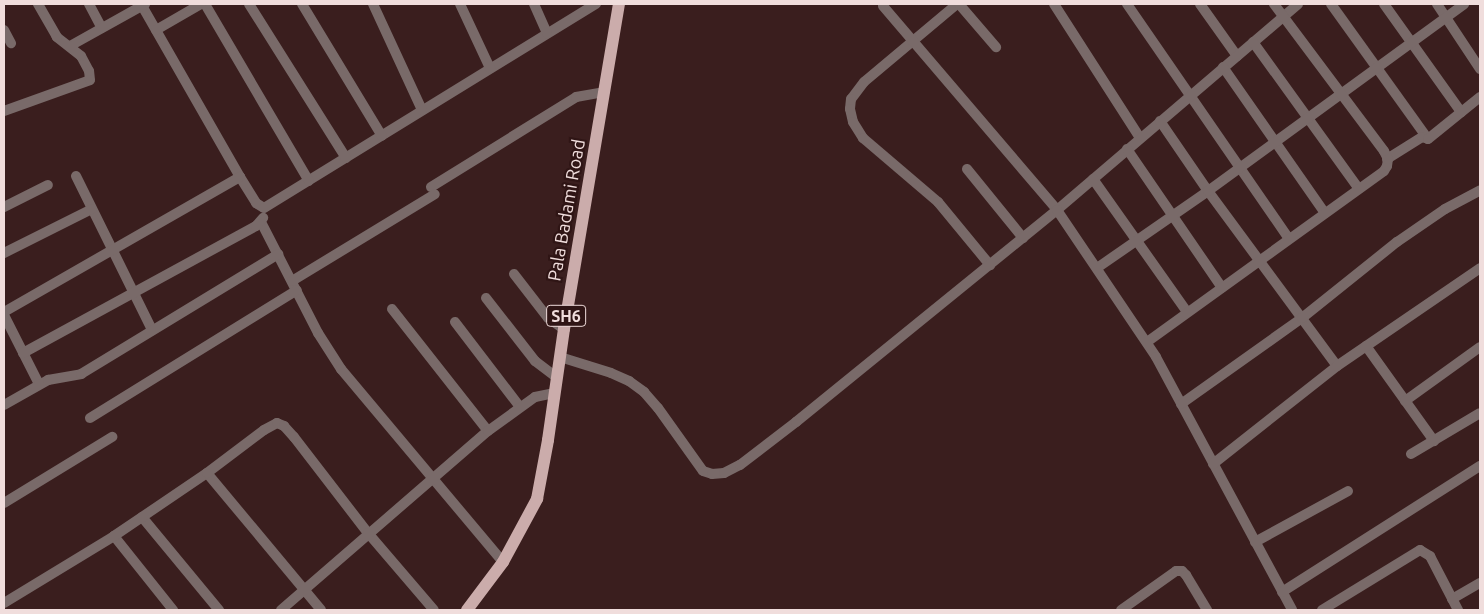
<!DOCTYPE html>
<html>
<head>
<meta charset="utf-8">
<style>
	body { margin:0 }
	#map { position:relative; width:1484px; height:614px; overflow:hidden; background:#3a1e1e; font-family:Ubuntu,sans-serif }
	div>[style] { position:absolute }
	.minor>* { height:10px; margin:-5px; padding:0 5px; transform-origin:5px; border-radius:5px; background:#796a69 }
	.primary>* { height:12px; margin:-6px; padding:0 6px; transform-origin:6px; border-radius:6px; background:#cbacab }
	span { translate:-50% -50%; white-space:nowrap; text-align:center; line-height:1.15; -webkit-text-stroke:4.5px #2f1515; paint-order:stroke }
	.shield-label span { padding:1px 4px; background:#2f1515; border:1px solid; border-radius:4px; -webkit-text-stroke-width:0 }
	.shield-label { font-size:16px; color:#f0dddc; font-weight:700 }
	.street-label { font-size:18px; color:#f0dddc }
	.frame { position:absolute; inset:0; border:5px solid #f0dddc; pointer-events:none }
</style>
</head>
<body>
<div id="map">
	<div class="minor">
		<div style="left:89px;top:4px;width:27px;rotate:62deg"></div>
		<div style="left:141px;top:4px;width:199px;rotate:60.2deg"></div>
		<div style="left:240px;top:177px;width:31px;rotate:58deg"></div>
		<div style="left:256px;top:203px;width:9px;rotate:32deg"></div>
		<div style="left:264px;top:208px;width:390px;rotate:-31.6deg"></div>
		<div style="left:205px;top:4px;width:205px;rotate:59.6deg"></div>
		<div style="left:249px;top:4px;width:182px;rotate:57.8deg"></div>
		<div style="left:302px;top:4px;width:154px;rotate:58.8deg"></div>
		<div style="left:373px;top:4px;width:117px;rotate:65.2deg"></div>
		<div style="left:460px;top:4px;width:71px;rotate:64.9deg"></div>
		<div style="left:534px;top:4px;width:32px;rotate:66deg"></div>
		<div style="left:957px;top:4px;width:121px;rotate:140deg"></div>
		<div style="left:864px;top:82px;width:21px;rotate:127deg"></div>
		<div style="left:851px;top:99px;width:10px;rotate:96deg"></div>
		<div style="left:850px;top:109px;width:13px;rotate:77deg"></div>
		<div style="left:853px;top:122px;width:19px;rotate:58deg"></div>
		<div style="left:863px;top:138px;width:99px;rotate:40.5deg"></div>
		<div style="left:938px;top:202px;width:82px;rotate:50.5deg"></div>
		<div style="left:959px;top:4px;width:57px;rotate:49.3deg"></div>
		<div style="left:1054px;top:4px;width:159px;rotate:57.3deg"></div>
		<div style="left:1127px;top:4px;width:285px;rotate:55.4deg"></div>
		<div style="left:1200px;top:4px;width:64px;rotate:54.6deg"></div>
		<div style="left:1331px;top:4px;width:166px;rotate:54.3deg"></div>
		<div style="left:1384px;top:4px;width:133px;rotate:54.5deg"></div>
		<div style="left:1437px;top:4px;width:78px;rotate:56.5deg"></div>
		<div style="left:883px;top:6px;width:268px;rotate:49.5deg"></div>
		<div style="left:1057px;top:210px;width:317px;rotate:-40.5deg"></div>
		<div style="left:4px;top:30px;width:15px;rotate:62deg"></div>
		<div style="left:156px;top:30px;width:52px;rotate:-30deg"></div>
		<div style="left:1253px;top:42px;width:181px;rotate:54.2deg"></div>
		<div style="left:70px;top:46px;width:86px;rotate:-29.2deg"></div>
		<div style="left:1223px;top:67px;width:178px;rotate:55.1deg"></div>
		<div style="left:4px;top:111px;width:91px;rotate:-19.8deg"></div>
		<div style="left:90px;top:80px;width:9px;rotate:-96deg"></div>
		<div style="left:89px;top:71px;width:17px;rotate:-118deg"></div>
		<div style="left:81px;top:56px;width:31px;rotate:-142deg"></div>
		<div style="left:57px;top:37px;width:38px;rotate:-120deg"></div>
		<div style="left:1160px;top:121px;width:85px;rotate:55.6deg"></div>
		<div style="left:1208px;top:191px;width:217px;rotate:53.6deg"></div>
		<div style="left:1127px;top:149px;width:168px;rotate:55.6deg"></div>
		<div style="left:1387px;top:159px;width:41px;rotate:-32.2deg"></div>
		<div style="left:1422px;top:137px;width:6px;rotate:18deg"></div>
		<div style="left:1428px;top:139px;width:67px;rotate:-38.9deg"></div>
		<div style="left:967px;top:169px;width:89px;rotate:50.9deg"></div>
		<div style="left:76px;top:176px;width:172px;rotate:63.7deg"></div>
		<div style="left:1093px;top:179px;width:163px;rotate:54.7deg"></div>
		<div style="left:431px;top:187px;width:171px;rotate:-31.8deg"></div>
		<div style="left:576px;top:97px;width:28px;rotate:-10deg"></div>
		<div style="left:4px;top:207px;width:49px;rotate:-26.6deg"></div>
		<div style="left:261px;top:222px;width:125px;rotate:62.8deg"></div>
		<div style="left:318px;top:333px;width:43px;rotate:57.4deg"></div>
		<div style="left:341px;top:369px;width:252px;rotate:50deg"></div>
		<div style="left:4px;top:253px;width:98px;rotate:-26.6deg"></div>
		<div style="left:1097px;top:268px;width:135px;rotate:-34.7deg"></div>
		<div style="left:1208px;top:191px;width:317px;rotate:-36.1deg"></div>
		<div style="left:514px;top:274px;width:56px;rotate:52.3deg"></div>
		<div style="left:548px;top:318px;width:19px;rotate:35deg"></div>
		<div style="left:292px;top:281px;width:167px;rotate:-31.3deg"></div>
		<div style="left:486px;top:298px;width:80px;rotate:52.1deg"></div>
		<div style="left:535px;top:361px;width:26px;rotate:37deg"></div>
		<div style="left:392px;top:309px;width:155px;rotate:51.8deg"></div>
		<div style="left:4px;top:312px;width:272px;rotate:-29.8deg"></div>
		<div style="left:4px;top:315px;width:77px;rotate:63.1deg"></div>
		<div style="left:455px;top:322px;width:107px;rotate:52.6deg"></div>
		<div style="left:1147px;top:342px;width:292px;rotate:-35.8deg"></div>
		<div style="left:1384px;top:171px;width:6px;rotate:-59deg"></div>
		<div style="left:1387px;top:166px;width:7px;rotate:-82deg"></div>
		<div style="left:1388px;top:159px;width:9px;rotate:-117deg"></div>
		<div style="left:1384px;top:151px;width:184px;rotate:-126.8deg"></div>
		<div style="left:1366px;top:346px;width:117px;rotate:54.4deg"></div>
		<div style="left:23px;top:353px;width:265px;rotate:-28.6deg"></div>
		<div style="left:256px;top:226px;width:11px;rotate:-49deg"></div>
		<div style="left:560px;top:357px;width:53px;rotate:17.4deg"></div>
		<div style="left:611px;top:373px;width:20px;rotate:24deg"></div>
		<div style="left:629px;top:381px;width:19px;rotate:36deg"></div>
		<div style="left:644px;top:392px;width:21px;rotate:49deg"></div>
		<div style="left:658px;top:408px;width:77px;rotate:54.5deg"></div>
		<div style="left:703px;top:471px;width:9px;rotate:18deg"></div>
		<div style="left:712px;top:474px;width:12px;rotate:-5deg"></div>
		<div style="left:724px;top:473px;width:18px;rotate:-27deg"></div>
		<div style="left:740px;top:465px;width:71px;rotate:-37.5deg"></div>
		<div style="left:796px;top:422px;width:336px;rotate:-39.1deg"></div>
		<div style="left:1057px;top:210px;width:177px;rotate:56deg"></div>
		<div style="left:1156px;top:357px;width:287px;rotate:61.7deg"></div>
		<div style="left:1405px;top:401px;width:92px;rotate:-35.8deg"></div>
		<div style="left:1181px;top:404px;width:148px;rotate:-35.4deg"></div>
		<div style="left:1302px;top:318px;width:122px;rotate:-38.7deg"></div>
		<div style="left:1397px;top:242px;width:58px;rotate:-34.5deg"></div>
		<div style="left:1445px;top:209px;width:40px;rotate:-28deg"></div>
		<div style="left:4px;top:405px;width:51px;rotate:-29.6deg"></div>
		<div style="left:48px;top:380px;width:34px;rotate:-10deg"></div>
		<div style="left:81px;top:374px;width:231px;rotate:-31.3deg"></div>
		<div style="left:90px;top:418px;width:243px;rotate:-31.7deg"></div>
		<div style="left:1411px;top:454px;width:80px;rotate:-30.7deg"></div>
		<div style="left:1213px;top:464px;width:158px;rotate:-38.3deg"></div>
		<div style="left:1337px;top:366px;width:173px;rotate:-34.4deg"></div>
		<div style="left:207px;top:473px;width:178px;rotate:50.2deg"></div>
		<div style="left:4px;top:503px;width:127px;rotate:-31.4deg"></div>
		<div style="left:142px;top:517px;width:121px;rotate:50.4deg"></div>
		<div style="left:114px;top:536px;width:95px;rotate:51.4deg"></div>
		<div style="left:1255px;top:542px;width:106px;rotate:-28.7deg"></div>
		<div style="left:1282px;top:592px;width:235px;rotate:-32.5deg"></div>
		<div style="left:1452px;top:599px;width:32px;rotate:-30deg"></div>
		<div style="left:4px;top:603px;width:129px;rotate:-31.3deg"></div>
		<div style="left:114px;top:536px;width:112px;rotate:-34.1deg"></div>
		<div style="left:207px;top:473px;width:71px;rotate:-37deg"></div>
		<div style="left:264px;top:430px;width:15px;rotate:-28deg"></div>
		<div style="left:277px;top:423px;width:8px;rotate:23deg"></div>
		<div style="left:284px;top:426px;width:15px;rotate:48deg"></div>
		<div style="left:294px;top:437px;width:121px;rotate:52.4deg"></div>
		<div style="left:368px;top:533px;width:101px;rotate:49.4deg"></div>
		<div style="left:281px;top:610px;width:274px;rotate:-40.9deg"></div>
		<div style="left:488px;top:431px;width:58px;rotate:-35.9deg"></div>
		<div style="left:535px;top:397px;width:19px;rotate:-12deg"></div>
		<div style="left:1121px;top:610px;width:67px;rotate:-35.3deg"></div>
		<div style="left:1176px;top:571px;width:6px"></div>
		<div style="left:1182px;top:571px;width:6px;rotate:45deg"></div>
		<div style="left:1186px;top:575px;width:41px;rotate:59deg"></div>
		<div style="left:1322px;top:610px;width:115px;rotate:-31.5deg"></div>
		<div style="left:1420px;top:550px;width:12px;rotate:31deg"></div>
		<div style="left:1430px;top:556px;width:61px;rotate:62.6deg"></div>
	</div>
	<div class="primary">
		<div style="left:467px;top:610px;width:60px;rotate:-53.1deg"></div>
		<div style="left:503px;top:562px;width:72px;rotate:-61.6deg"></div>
		<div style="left:537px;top:499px;width:60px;rotate:-79.4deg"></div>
		<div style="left:548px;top:440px;width:112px;rotate:-81.8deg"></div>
		<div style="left:564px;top:329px;width:330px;rotate:-80.4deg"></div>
	</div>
	<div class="shield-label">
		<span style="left:566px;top:316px">SH6</span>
	</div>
	<div class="street-label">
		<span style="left:566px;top:210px;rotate:-80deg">Pala Badami Road</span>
	</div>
	<div class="frame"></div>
</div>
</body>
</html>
